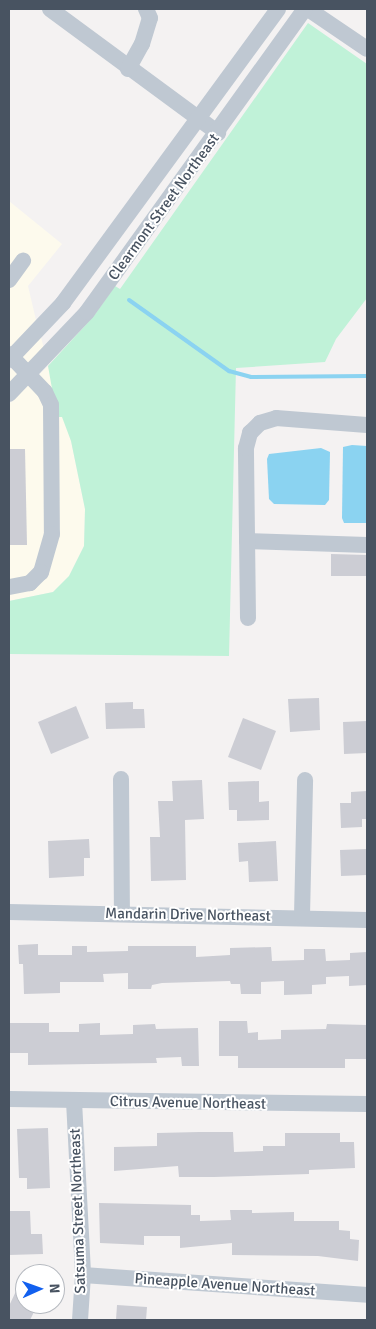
<!DOCTYPE html>
<html>
<head>
<meta charset="utf-8">
<style>
	body { margin:0 }
	#map { position:relative; width:376px; height:1329px; overflow:hidden; background:#f4f2f2; font-family:Signika,sans-serif }
	div>[style] { position:absolute }
	.commercial>* { inset:0; background:#fdfaed }
	.green>* { inset:0; background:#c0f2d8 }
	.water>* { inset:0; background:#8bd3f1 }
	.stream>* { height:4px; margin:-2px; padding:0 2px; transform-origin:2px; border-radius:2px; background:#8bd3f1 }
	.building>* { inset:0; background:#cccdd4 }
	.minor>* { height:16px; margin:-8px; padding:0 8px; transform-origin:8px; border-radius:8px; background:#bfc8d2 }
	span { translate:-50% -50%; white-space:nowrap; text-align:center; line-height:1.15; -webkit-text-stroke:4px #fff; paint-order:stroke }
	.street-label { font-size:15px; color:#485361 }
	.frame { position:absolute; inset:0; border:10px solid #485361; pointer-events:none }
	.north { position:absolute; left:15px; top:1264px; width:50px; height:50px; box-sizing:border-box; background:#fff; border:1px solid #b6bac0; border-radius:50%; rotate:88deg; font-size:14px; font-weight:700; line-height:20px; text-align:center; color:#485361 }
	.north::after { content:''; display:block; margin:auto; width:18px; height:22px; background:#1260ef; clip-path:polygon(50% 0,100% 100%,50% 72%,0 100%) }
</style>
</head>
<body>
<div id="map">
	<div class="commercial">
		<div style="clip-path:polygon(9px 201px,62px 244px,28px 286px,36px 320px,9px 349px)"></div>
		<div style="clip-path:polygon(41px 337px,44px 349px,9px 384px,9px 371px)"></div>
		<div style="clip-path:polygon(48px 366px,71px 441px,85px 509px,84px 546px,69px 576px,53px 592px,9px 601px,9px 404px)"></div>
	</div>
	<div class="green">
		<div style="clip-path:polygon(308px 23px,367px 64px,367px 298px,336px 339px,325px 362px,236px 368px,229px 656px,9px 654px,9px 601px,53px 592px,69px 576px,84px 546px,85px 509px,71px 441px,62px 417px,57px 417px,48px 366px,93px 317px,115px 286px,120px 289px)"></div>
	</div>
	<div class="water">
		<div style="clip-path:polygon(352px 445px,367px 446px,367px 523px,344px 523px,342px 518px,343px 447px)"></div>
		<div style="clip-path:polygon(321px 448px,330px 452px,329px 500px,325px 505px,274px 504px,269px 499px,267px 459px,269px 454px)"></div>
	</div>
	<div class="stream">
		<div style="left:129px;top:300px;width:123px;rotate:35.4deg"></div>
		<div style="left:229px;top:371px;width:23px;rotate:15deg"></div>
		<div style="left:251px;top:377px;width:116px;rotate:-0.5deg"></div>
	</div>
	<div class="building">
		<div style="clip-path:polygon(9px 449px,25px 449px,27px 545px,9px 545px)"></div>
		<div style="clip-path:polygon(331px 554px,367px 555px,367px 576px,331px 576px)"></div>
		<div style="clip-path:polygon(319px 698px,320px 730px,290px 732px,288px 699px)"></div>
		<div style="clip-path:polygon(133px 702px,133px 709px,144px 709px,145px 728px,106px 729px,105px 703px)"></div>
		<div style="clip-path:polygon(76px 706px,89px 738px,51px 754px,38px 722px)"></div>
		<div style="clip-path:polygon(243px 718px,276px 731px,261px 770px,228px 757px)"></div>
		<div style="clip-path:polygon(367px 721px,367px 753px,344px 754px,343px 722px)"></div>
		<div style="clip-path:polygon(202px 780px,204px 819px,185px 820px,186px 880px,151px 881px,150px 837px,160px 837px,158px 801px,173px 801px,172px 781px)"></div>
		<div style="clip-path:polygon(259px 781px,259px 802px,269px 801px,269px 820px,237px 821px,237px 810px,229px 810px,228px 782px)"></div>
		<div style="clip-path:polygon(367px 791px,367px 819px,362px 819px,362px 827px,341px 828px,340px 803px,351px 803px,351px 792px)"></div>
		<div style="clip-path:polygon(89px 839px,90px 858px,84px 858px,84px 876px,49px 878px,48px 841px)"></div>
		<div style="clip-path:polygon(276px 841px,278px 881px,249px 882px,248px 861px,239px 862px,238px 843px)"></div>
		<div style="clip-path:polygon(367px 849px,367px 875px,341px 876px,340px 850px)"></div>
		<div style="clip-path:polygon(38px 944px,38px 955px,72px 955px,72px 946px,87px 946px,87px 952px,128px 951px,128px 946px,196px 946px,196px 957px,230px 955px,230px 948px,271px 947px,272px 961px,304px 960px,304px 949px,325px 949px,326px 961px,350px 960px,350px 953px,367px 952px,367px 985px,349px 986px,349px 976px,326px 977px,326px 984px,312px 985px,312px 994px,284px 995px,284px 981px,261px 982px,261px 994px,241px 994px,240px 984px,231px 984px,230px 981px,162px 983px,152px 985px,151px 989px,128px 989px,128px 973px,103px 974px,104px 982px,60px 982px,60px 993px,24px 994px,23px 964px,19px 964px,18px 945px)"></div>
		<div style="clip-path:polygon(219px 1021px,247px 1021px,248px 1033px,258px 1032px,258px 1040px,281px 1039px,281px 1030px,326px 1029px,327px 1024px,367px 1025px,366px 1059px,345px 1059px,345px 1068px,238px 1068px,238px 1056px,219px 1056px)"></div>
		<div style="clip-path:polygon(9px 1023px,49px 1023px,49px 1032px,79px 1032px,79px 1024px,100px 1023px,100px 1035px,133px 1034px,133px 1025px,155px 1024px,156px 1029px,198px 1028px,199px 1066px,182px 1066px,181px 1057px,156px 1058px,157px 1063px,28px 1065px,28px 1053px,9px 1053px)"></div>
		<div style="clip-path:polygon(48px 1128px,50px 1188px,27px 1189px,27px 1178px,19px 1178px,17px 1129px)"></div>
		<div style="clip-path:polygon(199px 1132px,233px 1132px,234px 1152px,263px 1151px,263px 1146px,285px 1146px,285px 1133px,340px 1133px,340px 1142px,354px 1142px,355px 1168px,309px 1170px,309px 1174px,214px 1177px,179px 1177px,178px 1166px,114px 1171px,114px 1147px,157px 1146px,157px 1133px)"></div>
		<div style="clip-path:polygon(99px 1203px,191px 1205px,191px 1215px,200px 1215px,200px 1221px,231px 1220px,230px 1210px,252px 1210px,252px 1213px,294px 1212px,294px 1221px,339px 1221px,339px 1230px,350px 1231px,350px 1239px,359px 1240px,358px 1261px,318px 1256px,232px 1255px,232px 1243px,180px 1248px,180px 1236px,144px 1236px,144px 1245px,100px 1243px)"></div>
		<div style="clip-path:polygon(9px 1211px,30px 1211px,31px 1234px,42px 1234px,43px 1254px,9px 1255px)"></div>
		<div style="clip-path:polygon(25px 1272px,25px 1304px,38px 1304px,30px 1320px,9px 1320px,9px 1306px)"></div>
		<div style="clip-path:polygon(117px 1305px,147px 1307px,146px 1320px,116px 1320px)"></div>
	</div>
	<div class="minor">
		<div style="left:50px;top:9px;width:209px;rotate:36.4deg"></div>
		<div style="left:308px;top:9px;width:71px;rotate:34.1deg"></div>
		<div style="left:128px;top:69px;width:29px;rotate:-61deg"></div>
		<div style="left:142px;top:44px;width:27px;rotate:-73deg"></div>
		<div style="left:150px;top:18px;width:10px;rotate:-114deg"></div>
		<div style="left:9px;top:280px;width:24px;rotate:-54deg"></div>
		<div style="left:9px;top:354px;width:52px;rotate:46.5deg"></div>
		<div style="left:45px;top:392px;width:14px;rotate:65deg"></div>
		<div style="left:51px;top:405px;width:129px;rotate:89.6deg"></div>
		<div style="left:52px;top:534px;width:40px;rotate:106deg"></div>
		<div style="left:41px;top:572px;width:16px;rotate:135deg"></div>
		<div style="left:30px;top:583px;width:21px;rotate:169deg"></div>
		<div style="left:9px;top:360px;width:79px;rotate:-46.5deg"></div>
		<div style="left:63px;top:303px;width:364px;rotate:-53.8deg"></div>
		<div style="left:9px;top:394px;width:113px;rotate:-46.4deg"></div>
		<div style="left:87px;top:312px;width:373px;rotate:-54.3deg"></div>
		<div style="left:247px;top:541px;width:120px;rotate:1.9deg"></div>
		<div style="left:248px;top:618px;width:170px;rotate:-90.7deg"></div>
		<div style="left:246px;top:448px;width:16px;rotate:-75deg"></div>
		<div style="left:250px;top:433px;width:14px;rotate:-45deg"></div>
		<div style="left:260px;top:423px;width:17px;rotate:-17deg"></div>
		<div style="left:276px;top:418px;width:91px;rotate:4.4deg"></div>
		<div style="left:121px;top:779px;width:135px;rotate:89.6deg"></div>
		<div style="left:9px;top:912px;width:358px;rotate:1.3deg"></div>
		<div style="left:302px;top:916px;width:136px;rotate:-88.7deg"></div>
		<div style="left:9px;top:1099px;width:358px;rotate:0.8deg"></div>
		<div style="left:74px;top:1101px;width:174px;rotate:87deg"></div>
		<div style="left:83px;top:1275px;width:45px;rotate:93.8deg"></div>
		<div style="left:83px;top:1275px;width:285px;rotate:4deg"></div>
	</div>
	<div class="street-label">
		<span style="left:164px;top:207px;rotate:-54deg">Clearmont Street Northeast</span>
		<span style="left:188px;top:915px;rotate:1deg">Mandarin Drive Northeast</span>
		<span style="left:188px;top:1103px;rotate:1deg">Citrus Avenue Northeast</span>
		<span style="left:78px;top:1211px;rotate:-92deg">Satsuma Street Northeast</span>
		<span style="left:225px;top:1285px;rotate:4deg">Pineapple Avenue Northeast</span>
	</div>
	<div class="frame"></div>
	<div class="north">N</div>
</div>
</body>
</html>
